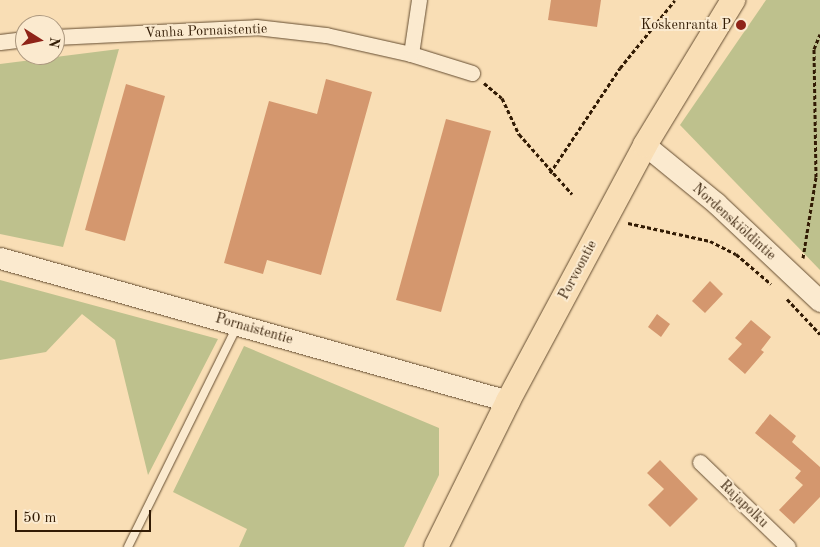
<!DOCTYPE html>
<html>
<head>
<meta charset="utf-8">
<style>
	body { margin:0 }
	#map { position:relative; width:820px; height:547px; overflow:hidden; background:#f9deb5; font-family:"Old Standard TT",serif }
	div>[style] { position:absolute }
	.green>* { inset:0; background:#bec18d }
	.building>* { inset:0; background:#d4976e }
	.path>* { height:3px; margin-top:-1.5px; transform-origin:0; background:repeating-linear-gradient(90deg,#321b04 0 4px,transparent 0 6.5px) }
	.roads { filter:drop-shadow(0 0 1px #644c30) drop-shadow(0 0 1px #644c30) }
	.lane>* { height:8px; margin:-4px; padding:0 4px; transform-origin:4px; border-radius:4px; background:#fbeacf }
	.street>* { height:15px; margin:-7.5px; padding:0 7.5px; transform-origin:7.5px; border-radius:7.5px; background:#fbeacf }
	.secondary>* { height:21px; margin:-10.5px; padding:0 10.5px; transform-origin:10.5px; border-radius:10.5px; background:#fbeacf }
	.primary>* { height:24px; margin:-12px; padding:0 12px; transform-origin:12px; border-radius:12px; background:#f9deb5 }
	.dots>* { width:14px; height:14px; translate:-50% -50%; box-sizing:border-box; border:2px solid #fbeacf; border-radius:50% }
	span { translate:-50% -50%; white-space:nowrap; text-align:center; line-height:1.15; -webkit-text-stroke:4px #fbeacf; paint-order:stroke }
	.poi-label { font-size:14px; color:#321b04 }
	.right { translate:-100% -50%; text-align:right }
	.street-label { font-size:14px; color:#321b04 }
	.north { position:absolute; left:15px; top:15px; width:50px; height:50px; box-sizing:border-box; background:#fbeacf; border:1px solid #ab977e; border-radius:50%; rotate:100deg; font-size:14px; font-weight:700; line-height:20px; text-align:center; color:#321b04 }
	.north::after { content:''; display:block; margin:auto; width:18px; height:22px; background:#8f2418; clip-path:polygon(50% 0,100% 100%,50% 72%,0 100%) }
	.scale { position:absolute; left:15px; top:510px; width:136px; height:22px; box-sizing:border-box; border:2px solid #321b04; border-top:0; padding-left:6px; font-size:15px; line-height:18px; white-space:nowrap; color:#321b04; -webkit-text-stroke:4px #fbeacf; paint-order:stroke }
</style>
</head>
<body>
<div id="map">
	<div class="green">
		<div style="clip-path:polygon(766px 0,820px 0,820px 270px,680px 125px)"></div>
		<div style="clip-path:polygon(119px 49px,63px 247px,0 234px,0 64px)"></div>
		<div style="clip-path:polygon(0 280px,218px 339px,148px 475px,115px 340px,82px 314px,46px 352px,0 360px)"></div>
		<div style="clip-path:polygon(244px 346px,439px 428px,439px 475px,404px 547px,239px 547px,247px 529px,173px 492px)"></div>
	</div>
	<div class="building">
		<div style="clip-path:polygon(551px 0,601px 0,597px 27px,548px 20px)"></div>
		<div style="clip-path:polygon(326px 79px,372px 92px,321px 275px,267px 260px,263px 274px,224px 263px,269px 101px,317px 114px)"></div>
		<div style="clip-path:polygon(126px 84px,165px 96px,125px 241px,85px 230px)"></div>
		<div style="clip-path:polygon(446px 119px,491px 131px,441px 312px,396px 300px)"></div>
		<div style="clip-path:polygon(710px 281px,723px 294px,705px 313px,692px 301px)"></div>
		<div style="clip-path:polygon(657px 314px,670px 324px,661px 337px,648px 327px)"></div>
		<div style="clip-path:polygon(751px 320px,771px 337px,761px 350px,764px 352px,745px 374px,728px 359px,742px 344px,735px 338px)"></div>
		<div style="clip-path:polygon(770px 414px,796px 436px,792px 442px,820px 467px,820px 497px,794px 524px,779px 510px,803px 485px,795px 478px,801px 471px,755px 433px)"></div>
		<div style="clip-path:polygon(660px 460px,698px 499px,670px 527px,648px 505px,664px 489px,647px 473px)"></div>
	</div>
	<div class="path">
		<div style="left:484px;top:83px;width:23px;rotate:40deg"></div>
		<div style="left:502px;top:98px;width:40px;rotate:65deg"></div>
		<div style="left:519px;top:134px;width:80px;rotate:48.5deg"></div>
		<div style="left:550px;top:173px;width:126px;rotate:-56.3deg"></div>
		<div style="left:620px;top:68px;width:87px;rotate:-51deg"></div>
		<div style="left:628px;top:223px;width:84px;rotate:12.4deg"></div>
		<div style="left:710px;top:241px;width:29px;rotate:27deg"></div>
		<div style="left:736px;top:254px;width:46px;rotate:40.6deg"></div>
		<div style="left:803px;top:258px;width:82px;rotate:-80.9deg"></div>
		<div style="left:816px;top:177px;width:128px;rotate:-90.9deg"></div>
		<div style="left:814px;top:49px;width:16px;rotate:-68deg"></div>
		<div style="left:787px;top:299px;width:48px;rotate:46.7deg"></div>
	</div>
	<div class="roads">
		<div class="lane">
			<div style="left:128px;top:547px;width:246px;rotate:-63.7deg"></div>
		</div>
		<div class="street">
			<div style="left:55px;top:37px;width:201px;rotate:-2.8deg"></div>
			<div style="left:256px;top:27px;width:70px;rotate:6.5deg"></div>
			<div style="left:326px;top:35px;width:87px;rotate:12.6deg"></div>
			<div style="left:411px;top:54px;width:64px;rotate:17.3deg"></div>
			<div style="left:0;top:42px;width:25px;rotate:-7deg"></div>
			<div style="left:411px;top:54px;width:55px;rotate:-81.6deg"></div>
			<div style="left:700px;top:462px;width:122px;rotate:44deg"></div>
		</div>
		<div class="secondary">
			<div style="left:645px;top:145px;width:92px;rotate:39.2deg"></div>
			<div style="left:716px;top:203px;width:143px;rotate:43.3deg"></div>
			<div style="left:0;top:258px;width:528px;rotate:15.72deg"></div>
		</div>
		<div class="primary">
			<div style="left:436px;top:547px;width:163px;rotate:-63.7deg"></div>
			<div style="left:508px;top:401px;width:290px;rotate:-61.8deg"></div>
			<div style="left:645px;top:145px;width:170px;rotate:-58.7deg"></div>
		</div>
	</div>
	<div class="dots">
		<div style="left:741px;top:25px;background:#8f2418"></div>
	</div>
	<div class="poi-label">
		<span class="right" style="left:731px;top:25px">Koskenranta P</span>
	</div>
	<div class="street-label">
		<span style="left:206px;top:31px;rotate:-2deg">Vanha Pornaistentie</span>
		<span style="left:734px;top:222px;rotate:42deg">Nordenskiöldintie</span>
		<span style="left:578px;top:270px;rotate:-62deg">Porvoontie</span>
		<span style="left:254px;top:329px;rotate:16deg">Pornaistentie</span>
		<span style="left:744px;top:504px;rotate:44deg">Rajapolku</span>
	</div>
	<div class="north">N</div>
	<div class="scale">50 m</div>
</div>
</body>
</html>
